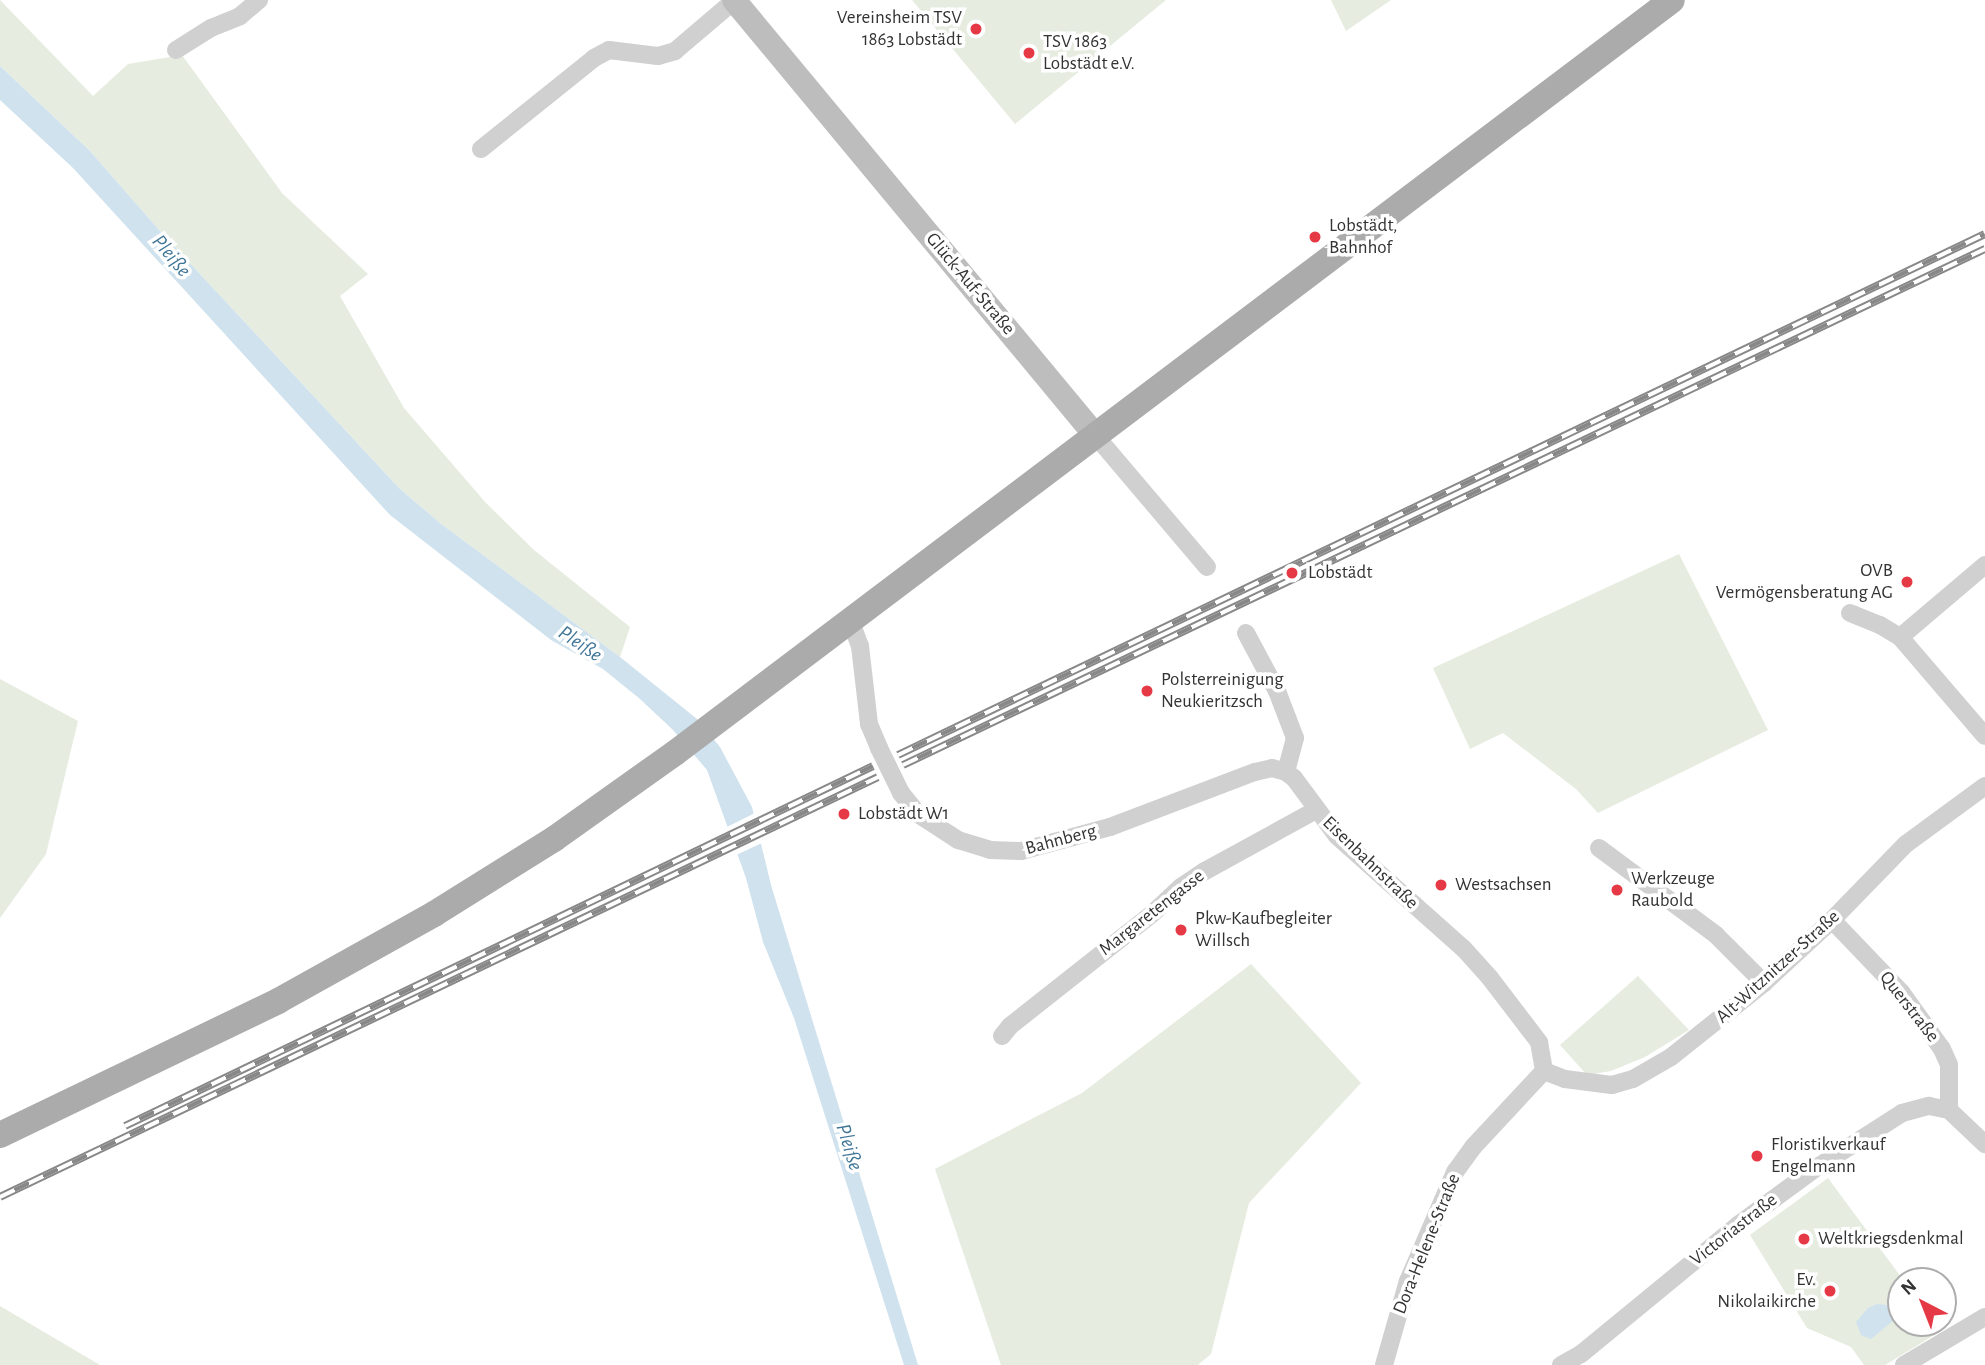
<!DOCTYPE html>
<html>
<head>
<meta charset="utf-8">
<style>
	body { margin:0 }
	#map { position:relative; width:1985px; height:1365px; overflow:hidden; background:#fff; font-family:"Alegreya Sans",sans-serif }
	div>[style] { position:absolute }
	.green>* { inset:0; background:#e6ecdf }
	.water>* { inset:0; background:#cfe2ee }
	.pier>* { inset:0; background:#fff }
	.minor>* { height:18px; margin:-9px; padding:0 9px; transform-origin:9px; border-radius:9px; background:#d0d0d0 }
	.secondary>* { height:24px; margin:-12px; padding:0 12px; transform-origin:12px; border-radius:12px; background:#bdbdbd }
	.primary>* { height:26px; margin:-13px; padding:0 13px; transform-origin:13px; border-radius:13px; background:#ababab }
	.rail>* { height:8px; margin-top:-4px; transform-origin:0; background:repeating-linear-gradient(90deg,#fff 0 16px,#888 0 32px); box-sizing:border-box; border-block:2px solid #888 }
	.minor-bridge>* { height:18px; margin:-9px; padding:0 9px; transform-origin:9px; border-radius:9px; background:#d0d0d0 }
	.dots>* { width:19px; height:19px; translate:-50% -50%; box-sizing:border-box; border:4px solid #fff; border-radius:50% }
	span { translate:-50% -50%; white-space:nowrap; text-align:center; line-height:1.15; -webkit-text-stroke:7px #fff; paint-order:stroke }
	.poi-label { font-size:19px; color:#333 }
	.right { translate:-100% -50%; text-align:right }
	.left { translate:0 -50%; text-align:left }
	.street-label { font-size:19px; color:#333 }
	.water-label { font-size:21px; color:#3f7597; font-style:italic }
	.north { position:absolute; left:1887px; top:1267px; width:70px; height:70px; box-sizing:border-box; background:#fff; border:2px solid #adadad; border-radius:50%; rotate:318deg; font-size:19px; font-weight:700; line-height:28px; text-align:center; color:#333 }
	.north::after { content:''; display:block; margin:auto; width:24px; height:32px; background:#e63946; clip-path:polygon(50% 0,100% 100%,50% 72%,0 100%) }
</style>
</head>
<body>
<div id="map">
	<div class="green">
		<div style="clip-path:polygon(0 0,93px 96px,128px 64px,182px 55px,282px 193px,368px 274px,340px 296px,404px 408px,486px 503px,534px 550px,630px 627px,620px 657px,440px 523px,399px 488px,160px 231px,90px 151px,0 66px)"></div>
		<div style="clip-path:polygon(912px 0,1166px 0,1015px 124px)"></div>
		<div style="clip-path:polygon(1331px 0,1391px 0,1346px 31px)"></div>
		<div style="clip-path:polygon(1679px 554px,1768px 730px,1598px 813px,1576px 789px,1503px 733px,1470px 749px,1433px 668px)"></div>
		<div style="clip-path:polygon(0 679px,78px 721px,46px 854px,0 918px)"></div>
		<div style="clip-path:polygon(1251px 964px,1361px 1083px,1249px 1203px,1211px 1354px,1198px 1365px,1001px 1365px,935px 1169px,1082px 1093px)"></div>
		<div style="clip-path:polygon(1638px 976px,1689px 1030px,1645px 1057px,1611px 1071px,1587px 1075px,1560px 1045px)"></div>
		<div style="clip-path:polygon(1828px 1178px,1904px 1281px,1901px 1281px,1901px 1323px,1935px 1323px,1941px 1331px,1885px 1365px,1864px 1365px,1851px 1347px,1807px 1328px,1750px 1235px)"></div>
		<div style="clip-path:polygon(0 1306px,100px 1365px,0 1365px)"></div>
	</div>
	<div class="water">
		<div style="clip-path:polygon(0 66px,90px 151px,160px 231px,399px 488px,440px 523px,620px 657px,697px 719px,720px 747px,752px 807px,771px 885px,918px 1365px,904px 1365px,794px 1018px,763px 942px,746px 878px,707px 770px,673px 730px,640px 699px,603px 669px,551px 640px,390px 515px,73px 168px,0 100px)"></div>
		<div style="clip-path:polygon(1877px 1304px,1897px 1306px,1900px 1315px,1871px 1339px,1861px 1335px,1856px 1322px,1868px 1308px)"></div>
	</div>
	<div class="pier">
		<div style="clip-path:polygon(757px 812px,764px 842px,734px 856px,723px 829px)"></div>
	</div>
	<div class="minor">
		<div style="left:176px;top:50px;width:41px;rotate:-32.2deg"></div>
		<div style="left:211px;top:28px;width:31px;rotate:-22deg"></div>
		<div style="left:240px;top:16px;width:25px;rotate:-40deg"></div>
		<div style="left:481px;top:149px;width:145px;rotate:-38.8deg"></div>
		<div style="left:594px;top:58px;width:17px;rotate:-28deg"></div>
		<div style="left:609px;top:50px;width:49px;rotate:7deg"></div>
		<div style="left:658px;top:56px;width:18px;rotate:-16deg"></div>
		<div style="left:675px;top:51px;width:79px;rotate:-40.4deg"></div>
		<div style="left:1095px;top:435px;width:173px;rotate:49.7deg"></div>
		<div style="left:1985px;top:565px;width:111px;rotate:139.7deg"></div>
		<div style="left:1900px;top:637px;width:130px;rotate:49.4deg"></div>
		<div style="left:1850px;top:613px;width:32px;rotate:22deg"></div>
		<div style="left:1880px;top:625px;width:23px;rotate:31deg"></div>
		<div style="left:850px;top:619px;width:29px;rotate:70deg"></div>
		<div style="left:860px;top:646px;width:79px;rotate:83.4deg"></div>
		<div style="left:869px;top:724px;width:26px;rotate:67deg"></div>
		<div style="left:1246px;top:633px;width:66px;rotate:61.9deg"></div>
		<div style="left:1277px;top:691px;width:50px;rotate:69deg"></div>
		<div style="left:1295px;top:738px;width:35px;rotate:105deg"></div>
		<div style="left:901px;top:793px;width:27px;rotate:51deg"></div>
		<div style="left:918px;top:814px;width:48px;rotate:33deg"></div>
		<div style="left:958px;top:840px;width:34px;rotate:17deg"></div>
		<div style="left:990px;top:850px;width:31px;rotate:2deg"></div>
		<div style="left:1021px;top:851px;width:92px;rotate:-15.1deg"></div>
		<div style="left:1110px;top:827px;width:155px;rotate:-20.8deg"></div>
		<div style="left:1255px;top:772px;width:17px;rotate:-13deg"></div>
		<div style="left:1272px;top:768px;width:15px;rotate:16deg"></div>
		<div style="left:1286px;top:772px;width:10px;rotate:37deg"></div>
		<div style="left:1294px;top:778px;width:72px;rotate:53.4deg"></div>
		<div style="left:1337px;top:836px;width:170px;rotate:41.7deg"></div>
		<div style="left:1464px;top:949px;width:39px;rotate:48deg"></div>
		<div style="left:1490px;top:978px;width:81px;rotate:52.6deg"></div>
		<div style="left:1539px;top:1042px;width:29px;rotate:80deg"></div>
		<div style="left:1599px;top:848px;width:146px;rotate:36.6deg"></div>
		<div style="left:1716px;top:935px;width:68px;rotate:45deg"></div>
		<div style="left:1832px;top:920px;width:100px;rotate:46.2deg"></div>
		<div style="left:1901px;top:992px;width:70px;rotate:54.3deg"></div>
		<div style="left:1942px;top:1049px;width:17px;rotate:66deg"></div>
		<div style="left:1949px;top:1065px;width:45px;rotate:90deg"></div>
		<div style="left:1002px;top:1036px;width:13px;rotate:-51deg"></div>
		<div style="left:1010px;top:1026px;width:182px;rotate:-38.3deg"></div>
		<div style="left:1153px;top:913px;width:38px;rotate:-43deg"></div>
		<div style="left:1181px;top:887px;width:29px;rotate:-34deg"></div>
		<div style="left:1205px;top:871px;width:127px;rotate:-28.8deg"></div>
		<div style="left:1544px;top:1071px;width:22px;rotate:21deg"></div>
		<div style="left:1565px;top:1079px;width:47px;rotate:7.3deg"></div>
		<div style="left:1612px;top:1085px;width:22px;rotate:-16deg"></div>
		<div style="left:1633px;top:1079px;width:44px;rotate:-30.1deg"></div>
		<div style="left:1671px;top:1057px;width:119px;rotate:-38.5deg"></div>
		<div style="left:1764px;top:983px;width:93px;rotate:-42.8deg"></div>
		<div style="left:1832px;top:920px;width:106px;rotate:-45.8deg"></div>
		<div style="left:1906px;top:844px;width:98px;rotate:-36.3deg"></div>
		<div style="left:1384px;top:1365px;width:87px;rotate:-74.1deg"></div>
		<div style="left:1408px;top:1281px;width:119px;rotate:-66.7deg"></div>
		<div style="left:1455px;top:1172px;width:32px;rotate:-54deg"></div>
		<div style="left:1474px;top:1146px;width:103px;rotate:-47deg"></div>
		<div style="left:1561px;top:1365px;width:23px;rotate:-29deg"></div>
		<div style="left:1581px;top:1354px;width:203px;rotate:-39.4deg"></div>
		<div style="left:1738px;top:1225px;width:97px;rotate:-36.2deg"></div>
		<div style="left:1816px;top:1168px;width:102px;rotate:-32.6deg"></div>
		<div style="left:1902px;top:1113px;width:28px;rotate:-15deg"></div>
		<div style="left:1929px;top:1106px;width:20px;rotate:11deg"></div>
		<div style="left:1949px;top:1110px;width:50px;rotate:43.4deg"></div>
		<div style="left:1904px;top:1365px;width:94px;rotate:-30.7deg"></div>
	</div>
	<div class="secondary">
		<div style="left:734px;top:0;width:565px;rotate:50.31deg"></div>
	</div>
	<div class="primary">
		<div style="left:0;top:1135px;width:309px;rotate:-25.7deg"></div>
		<div style="left:278px;top:1001px;width:179px;rotate:-29.1deg"></div>
		<div style="left:434px;top:914px;width:142px;rotate:-32deg"></div>
		<div style="left:554px;top:839px;width:148px;rotate:-35.4deg"></div>
		<div style="left:675px;top:753px;width:1249px;rotate:-37.06deg"></div>
	</div>
	<div class="rail">
		<div style="left:898px;top:755px;width:1205px;rotate:-25.61deg"></div>
		<div style="left:903px;top:765px;width:1199px;rotate:-25.5deg"></div>
		<div style="left:125px;top:1126px;width:830px;rotate:-25.7deg"></div>
		<div style="left:0;top:1197px;width:973px;rotate:-25.56deg"></div>
	</div>
	<div class="minor-bridge">
		<div style="left:879px;top:748px;width:50px;rotate:63.9deg"></div>
	</div>
	<div class="dots">
		<div style="left:976px;top:29px;background:#e63946"></div>
		<div style="left:1029px;top:53px;background:#e63946"></div>
		<div style="left:1315px;top:237px;background:#e63946"></div>
		<div style="left:1292px;top:573px;background:#e63946"></div>
		<div style="left:1907px;top:582px;background:#e63946"></div>
		<div style="left:1147px;top:691px;background:#e63946"></div>
		<div style="left:844px;top:814px;background:#e63946"></div>
		<div style="left:1441px;top:885px;background:#e63946"></div>
		<div style="left:1617px;top:890px;background:#e63946"></div>
		<div style="left:1181px;top:930px;background:#e63946"></div>
		<div style="left:1757px;top:1156px;background:#e63946"></div>
		<div style="left:1804px;top:1239px;background:#e63946"></div>
		<div style="left:1830px;top:1291px;background:#e63946"></div>
	</div>
	<div class="poi-label">
		<span class="right" style="left:962px;top:29px">Vereinsheim TSV<br>1863 Lobstädt</span>
		<span class="left" style="left:1043px;top:53px">TSV 1863<br>Lobstädt e.V.</span>
		<span class="left" style="left:1329px;top:237px">Lobstädt,<br>Bahnhof</span>
		<span class="right" style="left:1893px;top:582px">OVB<br>Vermögensberatung AG</span>
		<span class="left" style="left:1308px;top:573px">Lobstädt</span>
		<span class="left" style="left:1161px;top:691px">Polsterreinigung<br>Neukieritzsch</span>
		<span class="left" style="left:858px;top:814px">Lobstädt W1</span>
		<span class="left" style="left:1631px;top:890px">Werkzeuge<br>Raubold</span>
		<span class="left" style="left:1455px;top:885px">Westsachsen</span>
		<span class="left" style="left:1195px;top:930px">Pkw-Kaufbegleiter<br>Willsch</span>
		<span class="left" style="left:1771px;top:1156px">Floristikverkauf<br>Engelmann</span>
		<span class="left" style="left:1818px;top:1239px">Weltkriegsdenkmal</span>
		<span class="right" style="left:1816px;top:1291px">Ev.<br>Nikolaikirche</span>
	</div>
	<div class="street-label">
		<span style="left:970px;top:284px;rotate:50deg">Glück-Auf-Straße</span>
		<span style="left:1061px;top:840px;rotate:-15deg">Bahnberg</span>
		<span style="left:1370px;top:863px;rotate:44deg">Eisenbahnstraße</span>
		<span style="left:1152px;top:913px;rotate:-38deg">Margaretengasse</span>
		<span style="left:1778px;top:967px;rotate:-42deg">Alt-Witznitzer-Straße</span>
		<span style="left:1909px;top:1007px;rotate:52deg">Querstraße</span>
		<span style="left:1734px;top:1230px;rotate:-38deg">Victoriastraße</span>
		<span style="left:1427px;top:1244px;rotate:-68deg">Dora-Helene-Straße</span>
	</div>
	<div class="water-label">
		<span style="left:171px;top:256px;rotate:50deg">Pleiße</span>
		<span style="left:580px;top:644px;rotate:34deg">Pleiße</span>
		<span style="left:849px;top:1147px;rotate:73deg">Pleiße</span>
	</div>
	<div class="north">N</div>
</div>
</body>
</html>
